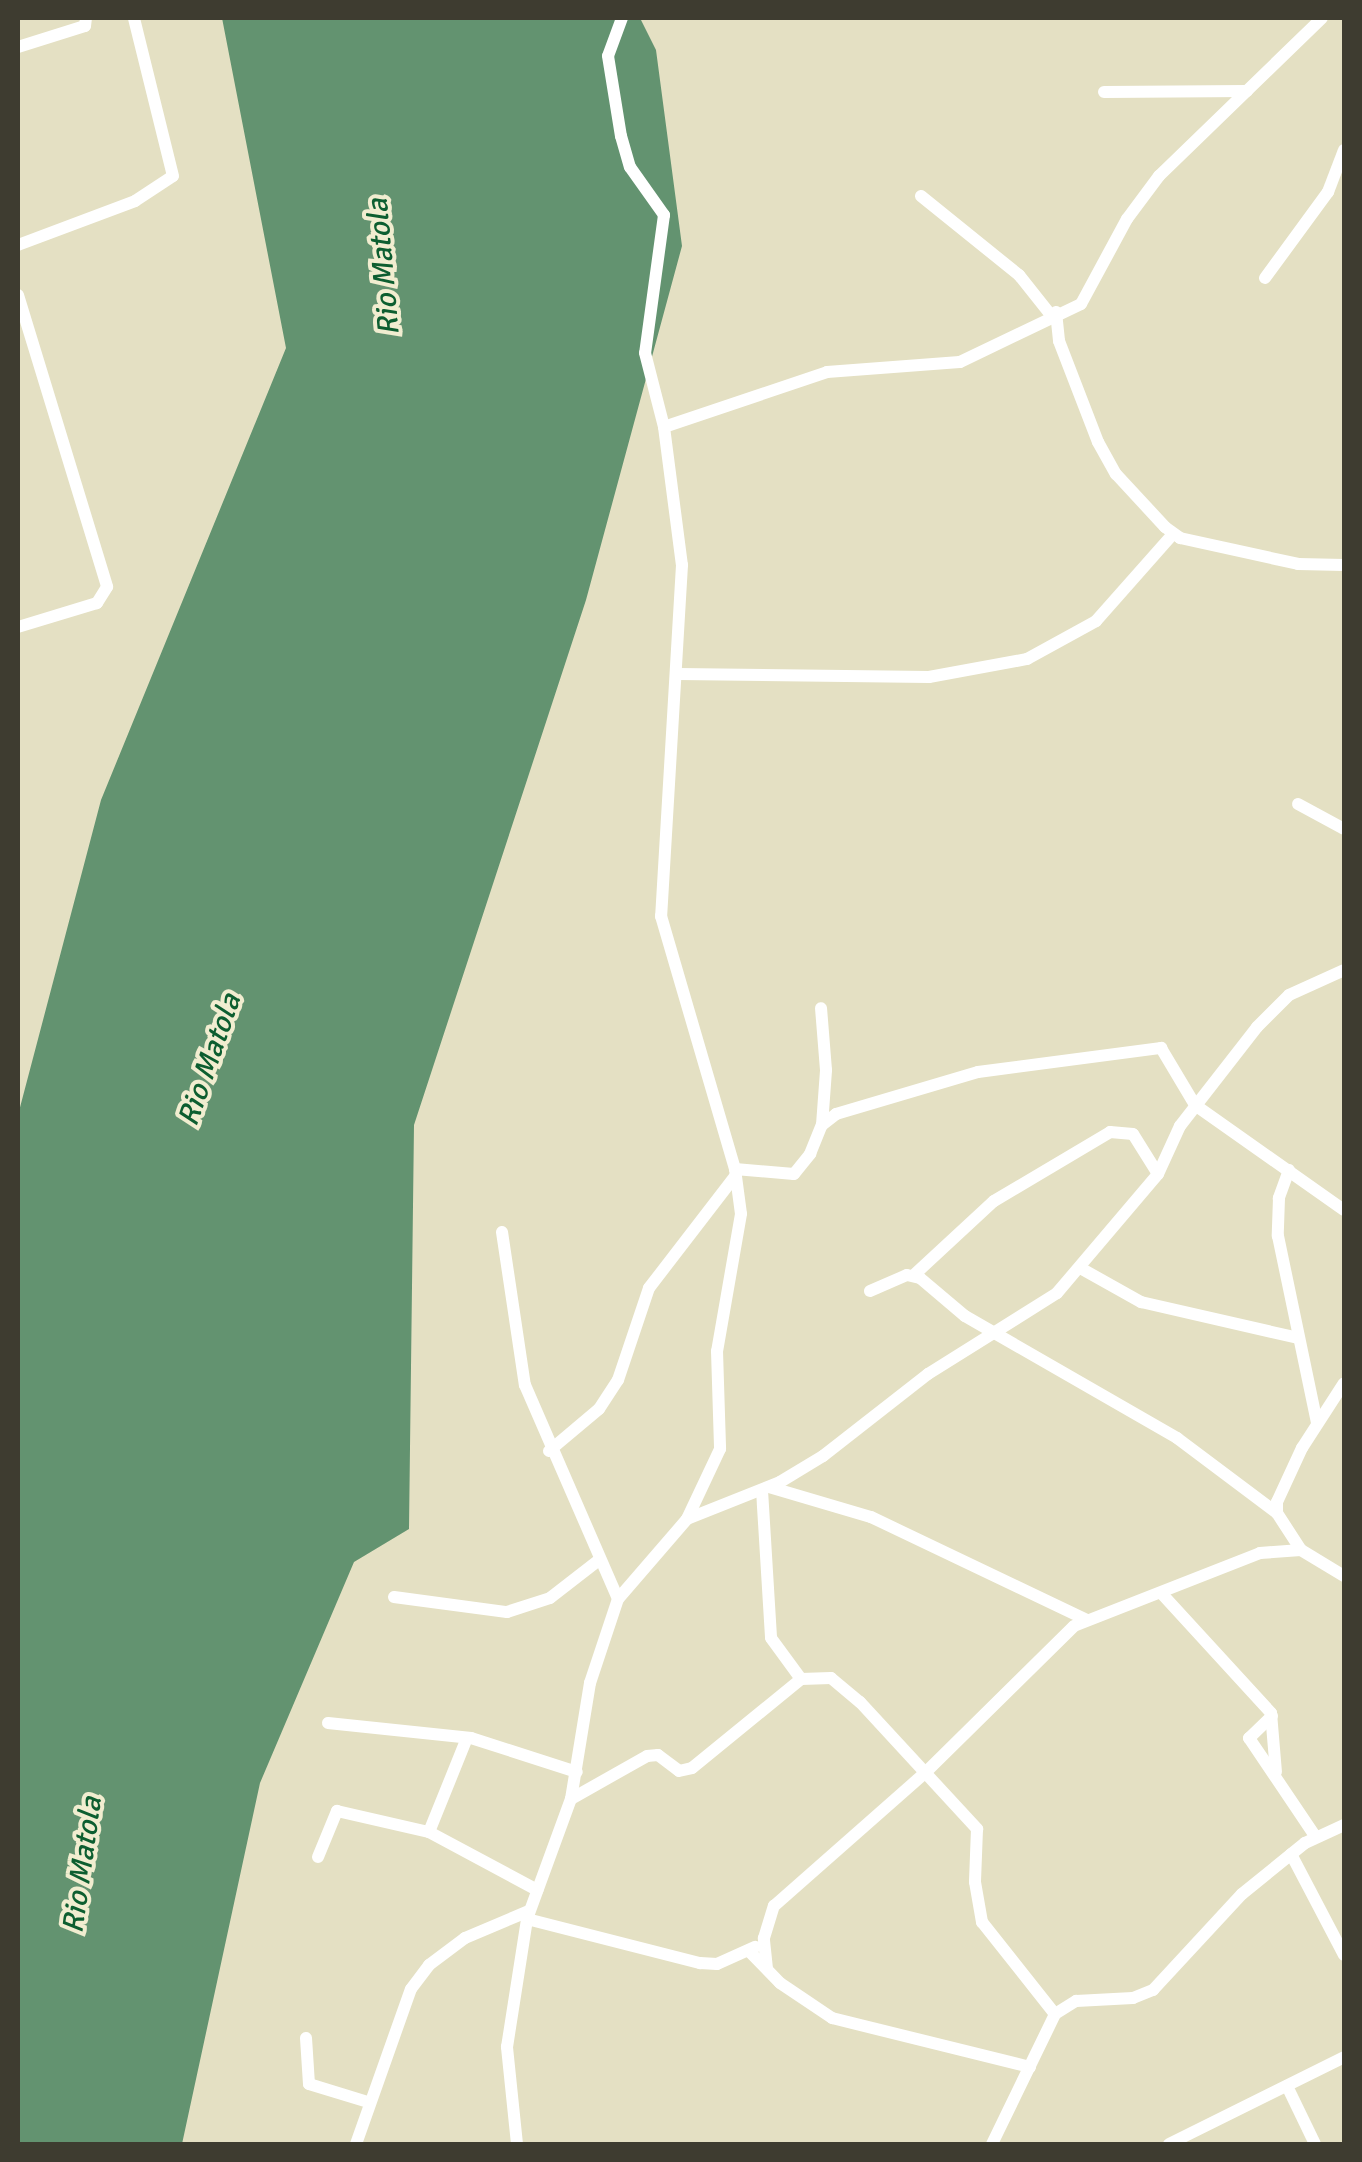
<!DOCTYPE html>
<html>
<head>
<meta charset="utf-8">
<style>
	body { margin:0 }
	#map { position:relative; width:1362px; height:2162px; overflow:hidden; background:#e4e0c3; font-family:Signika,sans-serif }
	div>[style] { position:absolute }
	.water>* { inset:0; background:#639370 }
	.minor>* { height:12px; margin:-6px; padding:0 6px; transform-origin:6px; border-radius:6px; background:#fff }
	span { translate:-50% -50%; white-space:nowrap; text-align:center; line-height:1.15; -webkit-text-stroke:8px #f1edd0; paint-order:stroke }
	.water-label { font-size:30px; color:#0d5e30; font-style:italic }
	.frame { position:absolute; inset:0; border:20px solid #3e3c30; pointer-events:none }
</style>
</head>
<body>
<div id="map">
	<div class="water">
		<div style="clip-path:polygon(222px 18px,640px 18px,656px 50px,682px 246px,586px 600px,414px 1125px,409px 1529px,354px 1562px,260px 1783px,182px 2144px,18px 2144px,18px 1115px,101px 800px,286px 348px)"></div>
	</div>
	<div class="minor">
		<div style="left:622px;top:18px;width:40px;rotate:110.2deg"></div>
		<div style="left:608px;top:56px;width:81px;rotate:80.8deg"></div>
		<div style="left:621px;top:136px;width:32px;rotate:74deg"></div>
		<div style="left:630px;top:167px;width:59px;rotate:54.7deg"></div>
		<div style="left:664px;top:215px;width:139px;rotate:97.8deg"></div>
		<div style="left:645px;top:353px;width:76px;rotate:75.6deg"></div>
		<div style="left:664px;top:427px;width:139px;rotate:82.6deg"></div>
		<div style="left:682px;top:565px;width:352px;rotate:93.4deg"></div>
		<div style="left:661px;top:916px;width:264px;rotate:73.7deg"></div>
		<div style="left:735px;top:1169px;width:45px;rotate:82.4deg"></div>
		<div style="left:741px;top:1214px;width:139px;rotate:99.9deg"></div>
		<div style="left:717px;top:1351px;width:98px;rotate:88.2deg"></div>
		<div style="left:720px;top:1449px;width:77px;rotate:115.2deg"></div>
		<div style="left:18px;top:47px;width:70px;rotate:-17.4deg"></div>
		<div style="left:85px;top:26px;width:8px;rotate:-83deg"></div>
		<div style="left:1104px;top:92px;width:143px;rotate:-0.4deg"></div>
		<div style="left:921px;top:196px;width:126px;rotate:38.9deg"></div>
		<div style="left:1019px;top:275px;width:50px;rotate:51.5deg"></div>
		<div style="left:18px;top:245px;width:125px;rotate:-20.6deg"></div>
		<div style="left:135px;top:201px;width:45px;rotate:-33.3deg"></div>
		<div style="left:173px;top:176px;width:163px;rotate:-103.9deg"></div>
		<div style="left:1265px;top:278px;width:107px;rotate:-53.8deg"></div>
		<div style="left:1328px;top:192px;width:45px;rotate:-69.1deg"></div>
		<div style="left:18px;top:295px;width:305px;rotate:73deg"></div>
		<div style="left:107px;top:587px;width:19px;rotate:122deg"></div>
		<div style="left:97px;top:603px;width:83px;rotate:163.1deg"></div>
		<div style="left:1056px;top:312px;width:29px;rotate:84deg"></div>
		<div style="left:1059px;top:341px;width:108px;rotate:68.9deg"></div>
		<div style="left:1098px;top:442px;width:37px;rotate:61deg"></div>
		<div style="left:1116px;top:474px;width:72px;rotate:47.2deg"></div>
		<div style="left:1165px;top:527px;width:19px;rotate:36deg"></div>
		<div style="left:1180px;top:538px;width:121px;rotate:12.4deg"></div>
		<div style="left:1298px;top:564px;width:46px;rotate:1.2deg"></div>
		<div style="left:664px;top:427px;width:172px;rotate:-18.6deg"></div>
		<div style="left:827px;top:372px;width:133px;rotate:-4.3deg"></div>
		<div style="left:960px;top:362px;width:134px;rotate:-25.6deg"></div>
		<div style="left:1081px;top:304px;width:97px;rotate:-61.6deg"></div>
		<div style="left:1127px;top:219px;width:54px;rotate:-53.3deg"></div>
		<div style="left:1159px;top:176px;width:227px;rotate:-44.1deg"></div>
		<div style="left:678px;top:674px;width:251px;rotate:0.7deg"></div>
		<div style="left:929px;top:677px;width:100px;rotate:-10.4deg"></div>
		<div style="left:1027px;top:659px;width:79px;rotate:-28.8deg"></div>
		<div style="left:1096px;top:621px;width:116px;rotate:-48.5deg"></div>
		<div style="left:1298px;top:804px;width:52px;rotate:28.5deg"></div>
		<div style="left:822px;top:1125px;width:18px;rotate:-38deg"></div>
		<div style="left:836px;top:1114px;width:148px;rotate:-16.5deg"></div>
		<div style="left:978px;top:1072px;width:185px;rotate:-7.5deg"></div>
		<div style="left:1161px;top:1048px;width:66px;rotate:59.2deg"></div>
		<div style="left:1195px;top:1105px;width:182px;rotate:35.2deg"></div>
		<div style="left:735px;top:1169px;width:59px;rotate:4.8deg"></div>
		<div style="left:794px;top:1174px;width:26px;rotate:-51deg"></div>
		<div style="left:810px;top:1154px;width:31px;rotate:-68deg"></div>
		<div style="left:822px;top:1125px;width:55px;rotate:-85.8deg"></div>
		<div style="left:826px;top:1070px;width:62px;rotate:-94.6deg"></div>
		<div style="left:1289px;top:1170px;width:30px;rotate:110deg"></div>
		<div style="left:1279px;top:1198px;width:38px;rotate:92deg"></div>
		<div style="left:1278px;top:1236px;width:191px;rotate:78.2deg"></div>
		<div style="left:502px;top:1232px;width:155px;rotate:81.5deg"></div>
		<div style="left:525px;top:1385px;width:233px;rotate:66.5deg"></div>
		<div style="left:1082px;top:1269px;width:68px;rotate:29.2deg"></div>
		<div style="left:1141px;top:1302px;width:161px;rotate:12.9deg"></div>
		<div style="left:914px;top:1275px;width:109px;rotate:-42.8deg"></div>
		<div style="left:994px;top:1201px;width:135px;rotate:-30.7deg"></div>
		<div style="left:1110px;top:1132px;width:23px;rotate:5deg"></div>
		<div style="left:1133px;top:1134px;width:47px;rotate:58deg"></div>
		<div style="left:870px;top:1291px;width:40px;rotate:-23.4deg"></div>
		<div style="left:907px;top:1275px;width:13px;rotate:13deg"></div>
		<div style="left:920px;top:1278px;width:59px;rotate:40.2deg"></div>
		<div style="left:965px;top:1316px;width:245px;rotate:29.9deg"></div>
		<div style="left:1177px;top:1438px;width:125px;rotate:36.9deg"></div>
		<div style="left:549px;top:1451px;width:65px;rotate:-40deg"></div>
		<div style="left:599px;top:1409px;width:35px;rotate:-57deg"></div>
		<div style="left:618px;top:1380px;width:97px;rotate:-71.4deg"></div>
		<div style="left:649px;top:1288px;width:143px;rotate:-52.4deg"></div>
		<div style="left:769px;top:1487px;width:106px;rotate:16.4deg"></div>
		<div style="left:871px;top:1517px;width:239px;rotate:25.5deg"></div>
		<div style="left:762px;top:1490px;width:148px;rotate:86.5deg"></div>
		<div style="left:771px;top:1638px;width:51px;rotate:53.8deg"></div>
		<div style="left:801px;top:1679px;width:30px;rotate:-2deg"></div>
		<div style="left:831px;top:1678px;width:38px;rotate:40deg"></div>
		<div style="left:860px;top:1702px;width:173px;rotate:47.3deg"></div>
		<div style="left:977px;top:1829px;width:53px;rotate:92.2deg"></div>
		<div style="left:975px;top:1882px;width:41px;rotate:80.1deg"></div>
		<div style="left:982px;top:1922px;width:117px;rotate:51.6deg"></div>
		<div style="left:1301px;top:1550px;width:44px;rotate:-123deg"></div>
		<div style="left:1277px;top:1513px;width:11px;rotate:-90deg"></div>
		<div style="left:1277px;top:1502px;width:60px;rotate:-65.2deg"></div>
		<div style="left:1302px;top:1448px;width:77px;rotate:-57.1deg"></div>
		<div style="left:1163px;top:1595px;width:160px;rotate:47.5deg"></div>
		<div style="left:1271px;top:1713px;width:59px;rotate:85.2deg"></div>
		<div style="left:394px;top:1597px;width:114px;rotate:7.6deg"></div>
		<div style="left:507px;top:1612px;width:45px;rotate:-18deg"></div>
		<div style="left:550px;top:1598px;width:62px;rotate:-37.8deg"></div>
		<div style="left:1272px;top:1716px;width:32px;rotate:136deg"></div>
		<div style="left:1249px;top:1738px;width:118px;rotate:56deg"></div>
		<div style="left:328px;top:1723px;width:144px;rotate:6deg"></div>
		<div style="left:471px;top:1738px;width:111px;rotate:17.8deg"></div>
		<div style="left:571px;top:1799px;width:87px;rotate:-29.5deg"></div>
		<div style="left:647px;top:1756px;width:11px;rotate:-5deg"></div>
		<div style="left:658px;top:1755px;width:26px;rotate:37deg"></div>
		<div style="left:679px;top:1771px;width:13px;rotate:-13deg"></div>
		<div style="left:692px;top:1768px;width:141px;rotate:-39.2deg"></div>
		<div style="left:429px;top:1832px;width:101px;rotate:-68deg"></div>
		<div style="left:1291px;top:1854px;width:114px;rotate:62.3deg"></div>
		<div style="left:318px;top:1857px;width:50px;rotate:-67.6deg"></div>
		<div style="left:337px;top:1811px;width:94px;rotate:12.9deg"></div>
		<div style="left:429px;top:1832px;width:123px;rotate:28.2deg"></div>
		<div style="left:527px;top:1919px;width:179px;rotate:14.3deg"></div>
		<div style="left:700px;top:1963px;width:17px;rotate:3deg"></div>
		<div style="left:717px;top:1964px;width:42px;rotate:-24.1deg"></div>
		<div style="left:750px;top:1952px;width:43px;rotate:45.9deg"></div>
		<div style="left:780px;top:1983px;width:63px;rotate:33.9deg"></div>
		<div style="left:832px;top:2018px;width:204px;rotate:13.9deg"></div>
		<div style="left:767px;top:1969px;width:31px;rotate:-96deg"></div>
		<div style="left:764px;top:1938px;width:34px;rotate:-73deg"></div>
		<div style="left:774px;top:1906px;width:204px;rotate:-41.4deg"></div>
		<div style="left:927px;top:1771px;width:206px;rotate:-44.6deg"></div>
		<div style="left:1074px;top:1626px;width:200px;rotate:-21.4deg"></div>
		<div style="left:1260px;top:1553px;width:41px;rotate:-4.2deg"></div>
		<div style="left:1301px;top:1550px;width:50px;rotate:31.2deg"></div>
		<div style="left:306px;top:2038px;width:46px;rotate:86.3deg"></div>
		<div style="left:309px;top:2084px;width:62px;rotate:17deg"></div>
		<div style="left:1287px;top:2086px;width:64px;rotate:64.2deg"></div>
		<div style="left:356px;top:2144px;width:164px;rotate:-70.5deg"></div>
		<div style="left:411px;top:1989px;width:30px;rotate:-53deg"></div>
		<div style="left:429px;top:1965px;width:45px;rotate:-36.9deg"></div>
		<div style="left:465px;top:1938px;width:69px;rotate:-22.9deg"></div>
		<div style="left:517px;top:2144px;width:98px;rotate:-95.9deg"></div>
		<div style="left:507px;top:2047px;width:130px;rotate:-81.1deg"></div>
		<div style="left:527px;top:1919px;width:128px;rotate:-69.9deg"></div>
		<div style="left:571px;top:1799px;width:118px;rotate:-80.7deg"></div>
		<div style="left:590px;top:1683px;width:89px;rotate:-71.6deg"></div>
		<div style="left:618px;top:1599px;width:106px;rotate:-49.2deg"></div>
		<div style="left:687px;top:1519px;width:100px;rotate:-21.7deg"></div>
		<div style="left:780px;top:1482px;width:50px;rotate:-31.2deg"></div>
		<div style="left:823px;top:1456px;width:133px;rotate:-38deg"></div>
		<div style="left:928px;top:1374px;width:152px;rotate:-32.1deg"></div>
		<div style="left:1057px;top:1293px;width:156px;rotate:-49.7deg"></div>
		<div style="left:1158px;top:1174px;width:53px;rotate:-65.4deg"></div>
		<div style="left:1180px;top:1126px;width:125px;rotate:-52.1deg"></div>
		<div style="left:1257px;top:1027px;width:45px;rotate:-45deg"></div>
		<div style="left:1289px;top:995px;width:60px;rotate:-24.4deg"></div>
		<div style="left:992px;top:2144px;width:144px;rotate:-64.1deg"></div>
		<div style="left:1055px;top:2014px;width:25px;rotate:-32deg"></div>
		<div style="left:1076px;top:2001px;width:57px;rotate:-3deg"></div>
		<div style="left:1133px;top:1998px;width:22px;rotate:-22deg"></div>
		<div style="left:1153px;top:1990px;width:131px;rotate:-47.2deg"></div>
		<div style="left:1242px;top:1894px;width:81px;rotate:-39deg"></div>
		<div style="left:1305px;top:1843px;width:43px;rotate:-24.8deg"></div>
		<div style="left:1169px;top:2144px;width:195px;rotate:-26.4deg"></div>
	</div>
	<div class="water-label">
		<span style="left:384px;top:267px;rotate:-95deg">Rio Matola</span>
		<span style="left:210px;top:1060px;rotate:-71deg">Rio Matola</span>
		<span style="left:83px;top:1865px;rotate:-82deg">Rio Matola</span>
	</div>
	<div class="frame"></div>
</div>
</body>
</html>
